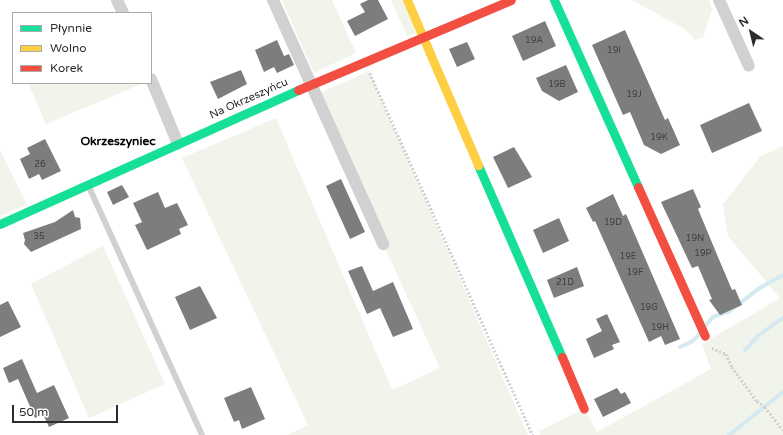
<!DOCTYPE html>
<html>
<head>
<meta charset="utf-8">
<style>
	body { margin:0 }
	#map { position:relative; width:783px; height:435px; overflow:hidden; background:#fff; font-family:"Varela Round",sans-serif }
	div>[style] { position:absolute }
	.green>* { inset:0; background:#f0f4ea }
	.stream>* { height:4px; margin:-2px; padding:0 2px; transform-origin:2px; border-radius:2px; background:#d5e9f2 }
	.building>* { inset:0; background:#7d7d7d }
	.path>* { height:2.5px; margin-top:-1.25px; transform-origin:0; background:repeating-linear-gradient(90deg,#d1d1d1 0 2px,transparent 0 4px) }
	.lane>* { height:6px; margin:-3px; padding:0 3px; transform-origin:3px; border-radius:3px; background:#d1d1d1 }
	.street>* { height:12px; margin:-6px; padding:0 6px; transform-origin:6px; border-radius:6px; background:#d1d1d1 }
	.fast>* { height:9px; margin:-4.5px; padding:0 4.5px; transform-origin:4.5px; border-radius:4.5px; background:#16e098 }
	.slow>* { height:9px; margin:-4.5px; padding:0 4.5px; transform-origin:4.5px; border-radius:4.5px; background:#ffcf43 }
	.jam>* { height:9px; margin:-4.5px; padding:0 4.5px; transform-origin:4.5px; border-radius:4.5px; background:#f24e42 }
	span { translate:-50% -50%; white-space:nowrap; text-align:center; line-height:1.15; -webkit-text-stroke:4px #fff; paint-order:stroke }
	.number-label { font-size:9px; color:#404040 }
	.number-label span { -webkit-text-stroke-width:0 }
	.street-label { font-size:11px; color:#2c2c2c }
	.neighbourhood-label { font-size:12px; color:#000; font-weight:700 }
	.legend { position:absolute; left:12px; top:12px; width:140px; height:72px; box-sizing:border-box; background:#fff; border:1px solid #ababab; margin:0; padding:5px 7px; list-style:none; font-size:12px; color:#2c2c2c }
	.legend li { display:flex; align-items:center; gap:8px; height:20px }
	.legend b { width:20px; border:1px solid #ababab }
	.north { position:absolute; left:731px; top:12px; width:40px; height:40px; -webkit-text-stroke:3px #fff; paint-order:stroke; rotate:325deg; font-size:11px; font-weight:700; line-height:16px; text-align:center; color:#2c2c2c }
	.north::after { content:''; display:block; margin:auto; width:14px; height:18px; background:#2c2c2c; clip-path:polygon(50% 0,100% 100%,50% 72%,0 100%) }
	.scale { position:absolute; left:12px; top:405px; width:106px; height:18px; box-sizing:border-box; border:2px solid #2c2c2c; border-top:0; padding-left:5px; font-size:12px; line-height:14px; white-space:nowrap; color:#2c2c2c; -webkit-text-stroke:3px #fff; paint-order:stroke }
</style>
</head>
<body>
<div id="map">
	<div class="green">
		<div style="clip-path:polygon(282px 0,332px 0,356px 53px,314px 73px)"></div>
		<div style="clip-path:polygon(391px 0,402px 0,416px 33px,407px 36px)"></div>
		<div style="clip-path:polygon(632px 0,709px 0,712px 10px,703px 37px,695px 40px,686px 30px)"></div>
		<div style="clip-path:polygon(369px 71px,528px 435px,287px 435px,308px 425px,182px 158px,276px 118px,392px 390px,440px 368px,315px 95px)"></div>
		<div style="clip-path:polygon(28px 83px,144px 83px,46px 124px)"></div>
		<div style="clip-path:polygon(783px 146px,783px 435px,540px 435px,539px 431px,584px 409px,597px 432px,711px 369px,702px 344px,780px 298px,728px 236px,723px 204px,760px 157px)"></div>
		<div style="clip-path:polygon(0 150px,27px 205px,0 216px)"></div>
		<div style="clip-path:polygon(103px 246px,165px 384px,89px 418px,31px 284px)"></div>
	</div>
	<div class="stream">
		<div style="left:706px;top:325px;width:11px;rotate:-49deg"></div>
		<div style="left:713px;top:317px;width:18px;rotate:-19deg"></div>
		<div style="left:730px;top:311px;width:36px;rotate:-38deg"></div>
		<div style="left:758px;top:289px;width:29px;rotate:-29deg"></div>
		<div style="left:680px;top:347px;width:14px;rotate:-25deg"></div>
		<div style="left:693px;top:341px;width:9px;rotate:-49deg"></div>
		<div style="left:745px;top:350px;width:19px;rotate:-47deg"></div>
		<div style="left:758px;top:336px;width:31px;rotate:-36deg"></div>
		<div style="left:729px;top:435px;width:69px;rotate:-38.5deg"></div>
	</div>
	<div class="building">
		<div style="clip-path:polygon(368px 0,378px 0,388px 19px,355px 36px,347px 21px,365px 12px,360px 4px)"></div>
		<div style="clip-path:polygon(545px 21px,556px 46px,523px 61px,512px 36px)"></div>
		<div style="clip-path:polygon(625px 30px,665px 120px,668px 118px,680px 145px,661px 154px,644px 145px,630px 112px,623px 115px,592px 45px)"></div>
		<div style="clip-path:polygon(277px 40px,284px 56px,289px 54px,294px 65px,277px 73px,274px 67px,264px 72px,255px 50px)"></div>
		<div style="clip-path:polygon(467px 42px,475px 59px,457px 67px,449px 49px)"></div>
		<div style="clip-path:polygon(566px 65px,578px 92px,559px 101px,542px 91px,536px 78px)"></div>
		<div style="clip-path:polygon(241px 70px,247px 84px,218px 99px,210px 82px)"></div>
		<div style="clip-path:polygon(749px 103px,762px 131px,712px 153px,700px 125px)"></div>
		<div style="clip-path:polygon(45px 139px,61px 171px,42px 180px,39px 174px,29px 179px,20px 159px,30px 154px,27px 148px)"></div>
		<div style="clip-path:polygon(514px 147px,532px 177px,508px 188px,493px 157px)"></div>
		<div style="clip-path:polygon(341px 179px,365px 232px,350px 239px,326px 186px)"></div>
		<div style="clip-path:polygon(122px 185px,129px 197px,113px 205px,107px 192px)"></div>
		<div style="clip-path:polygon(693px 189px,701px 207px,698px 209px,718px 257px,732px 290px,735px 289px,742px 305px,720px 315px,709px 300px,712px 299px,698px 266px,692px 268px,661px 202px)"></div>
		<div style="clip-path:polygon(158px 192px,165px 208px,177px 203px,188px 225px,179px 229px,181px 234px,147px 250px,135px 225px,142px 222px,133px 203px)"></div>
		<div style="clip-path:polygon(613px 194px,623px 216px,626px 214px,680px 339px,665px 345px,661px 336px,649px 342px,595px 221px,593px 222px,586px 208px)"></div>
		<div style="clip-path:polygon(73px 210px,75px 217px,80px 218px,81px 229px,31px 252px,24px 244px,25px 240px,23px 233px,55px 222px)"></div>
		<div style="clip-path:polygon(559px 218px,569px 241px,543px 253px,533px 230px)"></div>
		<div style="clip-path:polygon(362px 266px,373px 291px,393px 282px,413px 329px,393px 337px,380px 308px,367px 314px,348px 271px)"></div>
		<div style="clip-path:polygon(577px 267px,584px 286px,554px 298px,547px 280px)"></div>
		<div style="clip-path:polygon(200px 286px,217px 318px,190px 330px,175px 297px)"></div>
		<div style="clip-path:polygon(8px 301px,21px 327px,0 337px,0 305px)"></div>
		<div style="clip-path:polygon(607px 314px,620px 342px,612px 345px,614px 349px,594px 358px,586px 339px,602px 331px,596px 319px)"></div>
		<div style="clip-path:polygon(22px 359px,37px 393px,54px 385px,69px 418px,49px 427px,43px 414px,35px 418px,18px 379px,9px 383px,3px 368px)"></div>
		<div style="clip-path:polygon(251px 387px,265px 419px,242px 429px,239px 420px,234px 422px,224px 398px)"></div>
		<div style="clip-path:polygon(617px 388px,621px 394px,625px 392px,631px 403px,603px 417px,594px 399px)"></div>
	</div>
	<div class="path">
		<div style="left:370px;top:73px;width:397px;rotate:65.8deg"></div>
		<div style="left:712px;top:348px;width:15px;rotate:23deg"></div>
		<div style="left:726px;top:354px;width:14px;rotate:65deg"></div>
		<div style="left:732px;top:367px;width:42px;rotate:53.7deg"></div>
		<div style="left:757px;top:401px;width:10px;rotate:37deg"></div>
		<div style="left:765px;top:407px;width:29px;rotate:52deg"></div>
	</div>
	<div class="lane">
		<div style="left:89px;top:187px;width:273px;rotate:65.5deg"></div>
	</div>
	<div class="street">
		<div style="left:117px;top:0;width:14px;rotate:65deg"></div>
		<div style="left:273px;top:0;width:268px;rotate:65.7deg"></div>
		<div style="left:719px;top:0;width:72px;rotate:65.6deg"></div>
		<div style="left:151px;top:79px;width:70px;rotate:67.4deg"></div>
	</div>
	<div class="fast">
		<div style="left:554px;top:0;width:205px;rotate:65.8deg"></div>
		<div style="left:478px;top:165px;width:210px;rotate:66.4deg"></div>
		<div style="left:0;top:224px;width:327px;rotate:-24.2deg"></div>
	</div>
	<div class="slow">
		<div style="left:407px;top:0;width:180px;rotate:66.7deg"></div>
	</div>
	<div class="jam">
		<div style="left:298px;top:90px;width:231px;rotate:-22.9deg"></div>
		<div style="left:638px;top:187px;width:163px;rotate:65.8deg"></div>
		<div style="left:562px;top:357px;width:56px;rotate:67.1deg"></div>
	</div>
	<div class="number-label">
		<span style="left:534px;top:41px">19A</span>
		<span style="left:614px;top:51px">19I</span>
		<span style="left:557px;top:85px">19B</span>
		<span style="left:634px;top:95px">19J</span>
		<span style="left:659px;top:138px">19K</span>
		<span style="left:40px;top:165px">26</span>
		<span style="left:613px;top:223px">19D</span>
		<span style="left:39px;top:237px">35</span>
		<span style="left:695px;top:239px">19N</span>
		<span style="left:703px;top:254px">19P</span>
		<span style="left:628px;top:257px">19E</span>
		<span style="left:635px;top:273px">19F</span>
		<span style="left:565px;top:283px">21D</span>
		<span style="left:649px;top:308px">19G</span>
		<span style="left:660px;top:328px">19H</span>
	</div>
	<div class="street-label">
		<span style="left:249px;top:99px;rotate:-24deg">Na Okrzeszyńcu</span>
	</div>
	<div class="neighbourhood-label">
		<span style="left:118px;top:142px">Okrzeszyniec</span>
	</div>
	<ul class="legend">
	<li><b style="height:5px;background:#16e098"></b>Płynnie</li>
	<li><b style="height:5px;background:#ffcf43"></b>Wolno</li>
	<li><b style="height:5px;background:#f24e42"></b>Korek</li>
	</ul>
	<div class="north">N</div>
	<div class="scale">50 m</div>
</div>
</body>
</html>
